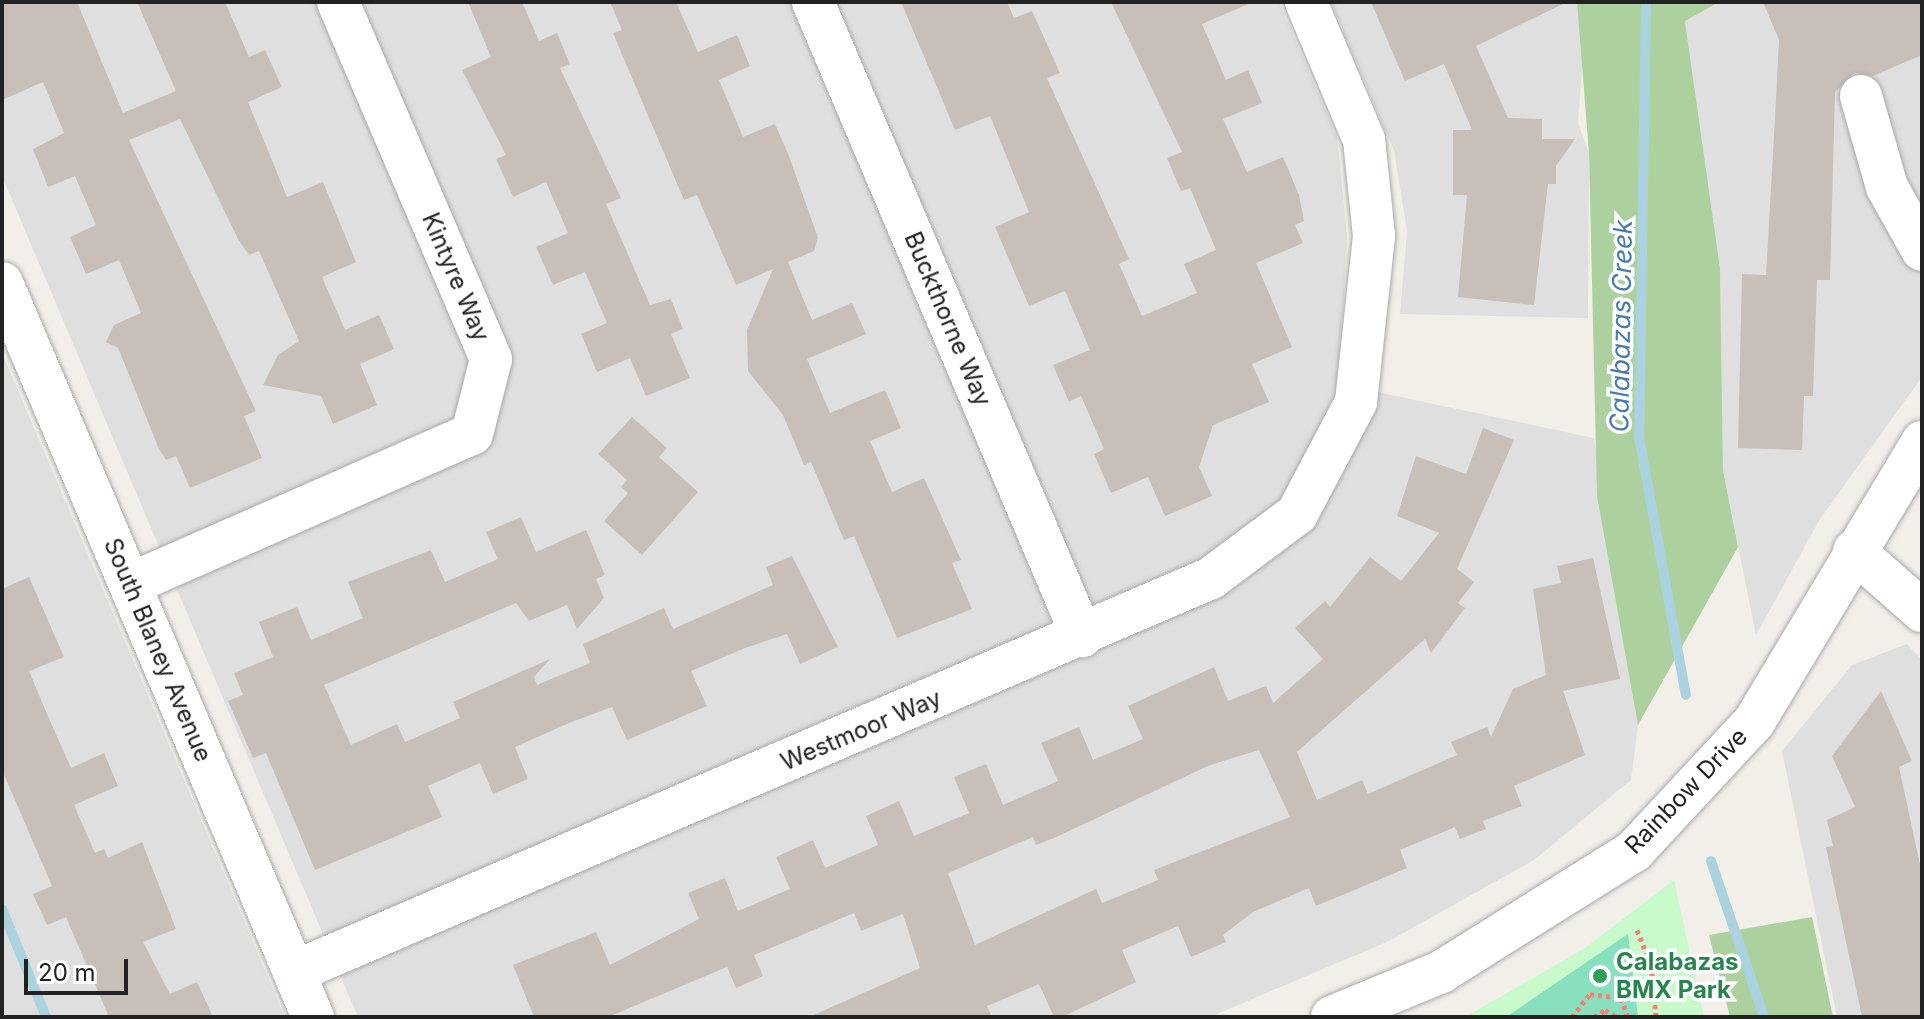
<!DOCTYPE html>
<html>
<head>
<meta charset="utf-8">
<style>
	body { margin:0 }
	#map { position:relative; width:1924px; height:1019px; overflow:hidden; background:#f2efe9; font-family:Inter,sans-serif }
	div>[style] { position:absolute }
	.residential>* { inset:0; background:#e0dfdf }
	.forest>* { inset:0; background:#add19e }
	.park>* { inset:0; background:#c8facc }
	.pitch>* { inset:0; background:#88e0be }
	.stream>* { height:10px; margin:-5px; padding:0 5px; transform-origin:5px; border-radius:5px; background:#aad3df }
	.building>* { inset:0; background:#c7bfb8 }
	.path>* { height:5px; margin-top:-2.5px; transform-origin:0; background:repeating-linear-gradient(90deg,#fa8072 0 4px,transparent 0 8px) }
	.roads { filter:drop-shadow(0 0 2px #a9a9a9) drop-shadow(0 0 2px #a9a9a9) }
	.minor>* { height:42px; margin:-21px; padding:0 21px; transform-origin:21px; border-radius:21px; background:#fff }
	.dots>* { width:22px; height:22px; translate:-50% -50%; box-sizing:border-box; border:4px solid #fff; border-radius:50% }
	span { translate:-50% -50%; white-space:nowrap; text-align:center; line-height:1.15; -webkit-text-stroke:7px #fff; paint-order:stroke }
	.street-label { font-size:24px; color:#222 }
	.leisure-label { font-size:24px; color:#27864d; font-weight:700 }
	.left { translate:0 -50%; text-align:left }
	.water-label { font-size:26px; color:#4a7aab; font-style:italic }
	.frame { position:absolute; inset:0; border:4px solid #222; pointer-events:none }
	.scale { position:absolute; left:24px; top:959px; width:104px; height:36px; box-sizing:border-box; border:4px solid #222; border-top:0; padding-left:10px; font-size:24px; line-height:28px; white-space:nowrap; color:#222; -webkit-text-stroke:6px #fff; paint-order:stroke }
</style>
</head>
<body>
<div id="map">
	<div class="residential">
		<div style="clip-path:polygon(2px 2px,1279px 2px,1337px 137px,1347px 236px,1339px 384px,1594px 438px,1638px 725px,1631px 780px,1534px 860px,1389px 941px,1210px 1017px,358px 1017px,2px 176px)"></div>
		<div style="clip-path:polygon(1331px 2px,1577px 2px,1584px 40px,1578px 123px,1589px 153px,1588px 318px,1400px 314px,1407px 231px,1394px 150px)"></div>
		<div style="clip-path:polygon(1719px 2px,1922px 2px,1922px 377px,1820px 519px,1756px 635px,1723px 470px,1720px 268px,1685px 20px)"></div>
		<div style="clip-path:polygon(2px 353px,285px 1017px,2px 1017px)"></div>
		<div style="clip-path:polygon(1907px 644px,1922px 660px,1922px 1017px,1837px 1017px,1782px 751px,1852px 665px)"></div>
	</div>
	<div class="forest">
		<div style="clip-path:polygon(1577px 2px,1719px 2px,1685px 21px,1720px 268px,1723px 470px,1738px 547px,1638px 725px,1597px 496px,1589px 153px)"></div>
		<div style="clip-path:polygon(1812px 917px,1833px 1017px,1730px 1017px,1709px 935px)"></div>
	</div>
	<div class="park">
		<div style="clip-path:polygon(1674px 880px,1704px 1017px,1465px 1017px,1585px 948px)"></div>
	</div>
	<div class="pitch">
		<div style="clip-path:polygon(1628px 934px,1638px 1017px,1506px 1017px)"></div>
	</div>
	<div class="stream">
		<div style="left:1646px;top:2px;width:435px;rotate:90.9deg"></div>
		<div style="left:1639px;top:437px;width:262px;rotate:79.7deg"></div>
		<div style="left:1711px;top:861px;width:165px;rotate:71.2deg"></div>
		<div style="left:2px;top:909px;width:117px;rotate:67.8deg"></div>
	</div>
	<div class="building">
		<div style="clip-path:polygon(2px 2px,77px 2px,123px 113px,176px 91px,137px 2px,225px 2px,249px 57px,265px 50px,282px 87px,248px 102px,287px 197px,323px 182px,356px 262px,322px 277px,345px 330px,379px 315px,394px 349px,360px 364px,377px 405px,333px 424px,321px 396px,263px 385px,278px 355px,299px 341px,259px 251px,249px 255px,238px 239px,180px 119px,129px 140px,256px 411px,244px 416px,262px 458px,190px 488px,176px 456px,166px 460px,159px 449px,118px 348px,106px 342px,114px 325px,141px 313px,119px 260px,86px 274px,70px 237px,96px 225px,75px 176px,48px 187px,33px 149px,64px 133px,43px 82px,2px 100px)"></div>
		<div style="clip-path:polygon(468px 2px,522px 2px,539px 41px,557px 33px,570px 64px,560px 68px,621px 198px,606px 204px,650px 305px,671px 299px,683px 329px,671px 334px,690px 378px,646px 396px,630px 358px,597px 372px,581px 334px,607px 323px,585px 272px,553px 285px,536px 247px,568px 233px,546px 182px,513px 197px,496px 159px,506px 155px,462px 70px,491px 57px)"></div>
		<div style="clip-path:polygon(610px 2px,676px 2px,698px 52px,737px 35px,750px 66px,719px 80px,743px 137px,775px 124px,789px 156px,818px 238px,814px 251px,788px 262px,812px 320px,852px 303px,866px 334px,807px 359px,830px 413px,885px 390px,901px 428px,870px 441px,892px 492px,924px 478px,961px 560px,952px 563px,972px 609px,897px 638px,854px 536px,844px 540px,811px 462px,804px 465px,783px 415px,748px 371px,747px 330px,773px 269px,736px 285px,697px 195px,684px 200px,613px 33px,622px 30px)"></div>
		<div style="clip-path:polygon(901px 2px,1007px 2px,1014px 18px,1032px 11px,1060px 73px,1047px 78px,1129px 259px,1119px 264px,1142px 316px,1197px 293px,1184px 264px,1216px 250px,1190px 188px,1181px 191px,1167px 158px,1182px 152px,1111px 2px,1253px 2px,1202px 24px,1226px 80px,1248px 70px,1262px 103px,1223px 119px,1247px 172px,1283px 157px,1299px 195px,1304px 221px,1295px 225px,1303px 243px,1256px 263px,1292px 347px,1252px 364px,1269px 402px,1213px 425px,1199px 467px,1212px 496px,1165px 516px,1148px 477px,1111px 493px,1094px 454px,1104px 449px,1081px 396px,1069px 402px,1053px 365px,1090px 350px,1065px 291px,1029px 306px,995px 227px,1029px 212px,990px 116px,955px 130px)"></div>
		<div style="clip-path:polygon(1371px 2px,1567px 2px,1476px 46px,1508px 118px,1542px 119px,1542px 139px,1575px 139px,1556px 166px,1556px 184px,1548px 184px,1534px 305px,1458px 297px,1467px 195px,1453px 195px,1453px 130px,1472px 130px,1444px 64px,1405px 81px)"></div>
		<div style="clip-path:polygon(1763px 2px,1922px 2px,1922px 55px,1873px 76px,1854px 73px,1835px 92px,1830px 280px,1817px 280px,1813px 396px,1804px 396px,1802px 450px,1738px 448px,1742px 274px,1766px 275px,1775px 119px,1779px 40px)"></div>
		<div style="clip-path:polygon(632px 417px,667px 448px,659px 457px,698px 492px,642px 555px,604px 521px,628px 493px,621px 487px,627px 480px,598px 454px)"></div>
		<div style="clip-path:polygon(evenodd,1483px 428px,1514px 440px,1457px 569px,1474px 582px,1458px 603px,1465px 608px,1431px 653px,1425px 639px,1297px 752px,1317px 800px,1362px 780px,1368px 794px,1457px 755px,1451px 742px,1487px 727px,1491px 737px,1513px 689px,1546px 675px,1533px 589px,1561px 583px,1557px 566px,1593px 558px,1620px 679px,1563px 691px,1585px 755px,1514px 786px,1522px 806px,1483px 821px,1486px 829px,1460px 839px,1455px 827px,1400px 850px,1407px 868px,1316px 906px,1309px 888px,1253px 912px,1223px 935px,1226px 942px,1191px 957px,1178px 926px,1122px 950px,1136px 982px,1062px 1017px,1054px 1017px,1039px 984px,987px 1006px,992px 1017px,809px 1017px,920px 968px,903px 914px,861px 931px,854px 913px,754px 955px,763px 976px,736px 988px,727px 967px,608px 1017px,534px 1017px,513px 965px,596px 932px,610px 965px,699px 919px,688px 893px,725px 878px,738px 911px,790px 889px,776px 857px,813px 840px,825px 868px,878px 845px,866px 816px,899px 801px,914px 836px,969px 813px,954px 777px,986px 764px,1003px 805px,1058px 781px,1041px 743px,1079px 727px,1093px 760px,1143px 739px,1128px 706px,1214px 667px,1228px 701px,1266px 686px,1273px 703px,1323px 659px,1295px 628px,1325px 601px,1330px 607px,1370px 557px,1401px 581px,1439px 533px,1397px 516px,1416px 456px,1466px 474px,1483px 428px,1259px 750px,1290px 817px,1154px 870px,1158px 880px,1102px 903px,1096px 889px,975px 945px,948px 873px,1033px 837px,1036px 845px,1054px 838px,1210px 765px,1259px 750px)"></div>
		<div style="clip-path:polygon(521px 517px,536px 552px,586px 530px,605px 575px,596px 579px,604px 598px,577px 629px,567px 605px,529px 621px,516px 603px,324px 685px,351px 745px,397px 724px,405px 742px,460px 718px,453px 702px,550px 659px,534px 677px,537px 685px,590px 663px,583px 644px,664px 608px,673px 629px,773px 585px,766px 567px,792px 556px,838px 647px,800px 664px,787px 634px,745px 648px,691px 671px,707px 706px,627px 740px,612px 707px,569px 723px,515px 747px,528px 779px,493px 794px,480px 763px,428px 786px,442px 817px,315px 870px,266px 753px,253px 758px,228px 701px,243px 695px,234px 673px,273px 657px,259px 622px,297px 607px,311px 640px,363px 618px,348px 582px,431px 550px,445px 582px,498px 559px,486px 532px)"></div>
		<div style="clip-path:polygon(29px 577px,64px 657px,29px 671px,47px 714px,71px 768px,104px 753px,118px 786px,74px 805px,95px 853px,104px 849px,108px 858px,142px 842px,176px 929px,143px 942px,170px 994px,197px 982px,213px 1017px,109px 1017px,66px 917px,47px 925px,33px 894px,52px 886px,2px 770px,2px 589px)"></div>
		<div style="clip-path:polygon(1881px 691px,1912px 761px,1899px 767px,1922px 874px,1922px 1017px,1862px 1017px,1826px 847px,1833px 846px,1827px 820px,1855px 807px,1832px 756px)"></div>
	</div>
	<div class="path">
		<div style="left:1637px;top:930px;width:38px;rotate:68deg"></div>
		<div style="left:1651px;top:965px;width:52px;rotate:84.5deg"></div>
		<div style="left:1572px;top:1017px;width:29px;rotate:-52deg"></div>
		<div style="left:1590px;top:994px;width:31px;rotate:7deg"></div>
		<div style="left:1621px;top:998px;width:20px;rotate:70deg"></div>
		<div style="left:1594px;top:1017px;width:13px;rotate:-32deg"></div>
		<div style="left:1605px;top:1010px;width:14px;rotate:30deg"></div>
	</div>
	<div class="roads">
		<div class="minor">
			<div style="left:813px;top:2px;width:689px;rotate:67.01deg"></div>
			<div style="left:1861px;top:96px;width:95px;rotate:74.1deg"></div>
			<div style="left:1887px;top:187px;width:72px;rotate:60.9deg"></div>
			<div style="left:2px;top:283px;width:797px;rotate:67.04deg"></div>
			<div style="left:1854px;top:551px;width:91px;rotate:41.4deg"></div>
			<div style="left:130px;top:584px;width:373px;rotate:-23.7deg"></div>
			<div style="left:472px;top:434px;width:77px;rotate:-75.8deg"></div>
			<div style="left:491px;top:359px;width:388px;rotate:-113.2deg"></div>
			<div style="left:294px;top:972px;width:998px;rotate:-23.25deg"></div>
			<div style="left:1211px;top:578px;width:107px;rotate:-36.7deg"></div>
			<div style="left:1297px;top:514px;width:127px;rotate:-62.2deg"></div>
			<div style="left:1356px;top:402px;width:167px;rotate:-83.8deg"></div>
			<div style="left:1374px;top:236px;width:97px;rotate:-95.9deg"></div>
			<div style="left:1364px;top:140px;width:150px;rotate:-112.8deg"></div>
			<div style="left:1332px;top:1017px;width:118px;rotate:-22.4deg"></div>
			<div style="left:1441px;top:972px;width:228px;rotate:-32.1deg"></div>
			<div style="left:1634px;top:851px;width:176px;rotate:-47.1deg"></div>
			<div style="left:1754px;top:722px;width:327px;rotate:-59deg"></div>
		</div>
	</div>
	<div class="dots">
		<div style="left:1600px;top:976px;background:#2e9e5b"></div>
	</div>
	<div class="street-label">
		<span style="left:456px;top:277px;rotate:67deg">Kintyre Way</span>
		<span style="left:948px;top:319px;rotate:67deg">Buckthorne Way</span>
		<span style="left:158px;top:650px;rotate:67deg">South Blaney Avenue</span>
		<span style="left:861px;top:730px;rotate:-23deg">Westmoor Way</span>
		<span style="left:1686px;top:791px;rotate:-46deg">Rainbow Drive</span>
	</div>
	<div class="leisure-label">
		<span class="left" style="left:1616px;top:976px">Calabazas<br>BMX Park</span>
	</div>
	<div class="water-label">
		<span style="left:1621px;top:326px;rotate:-89deg">Calabazas Creek</span>
	</div>
	<div class="frame"></div>
	<div class="scale">20 m</div>
</div>
</body>
</html>
